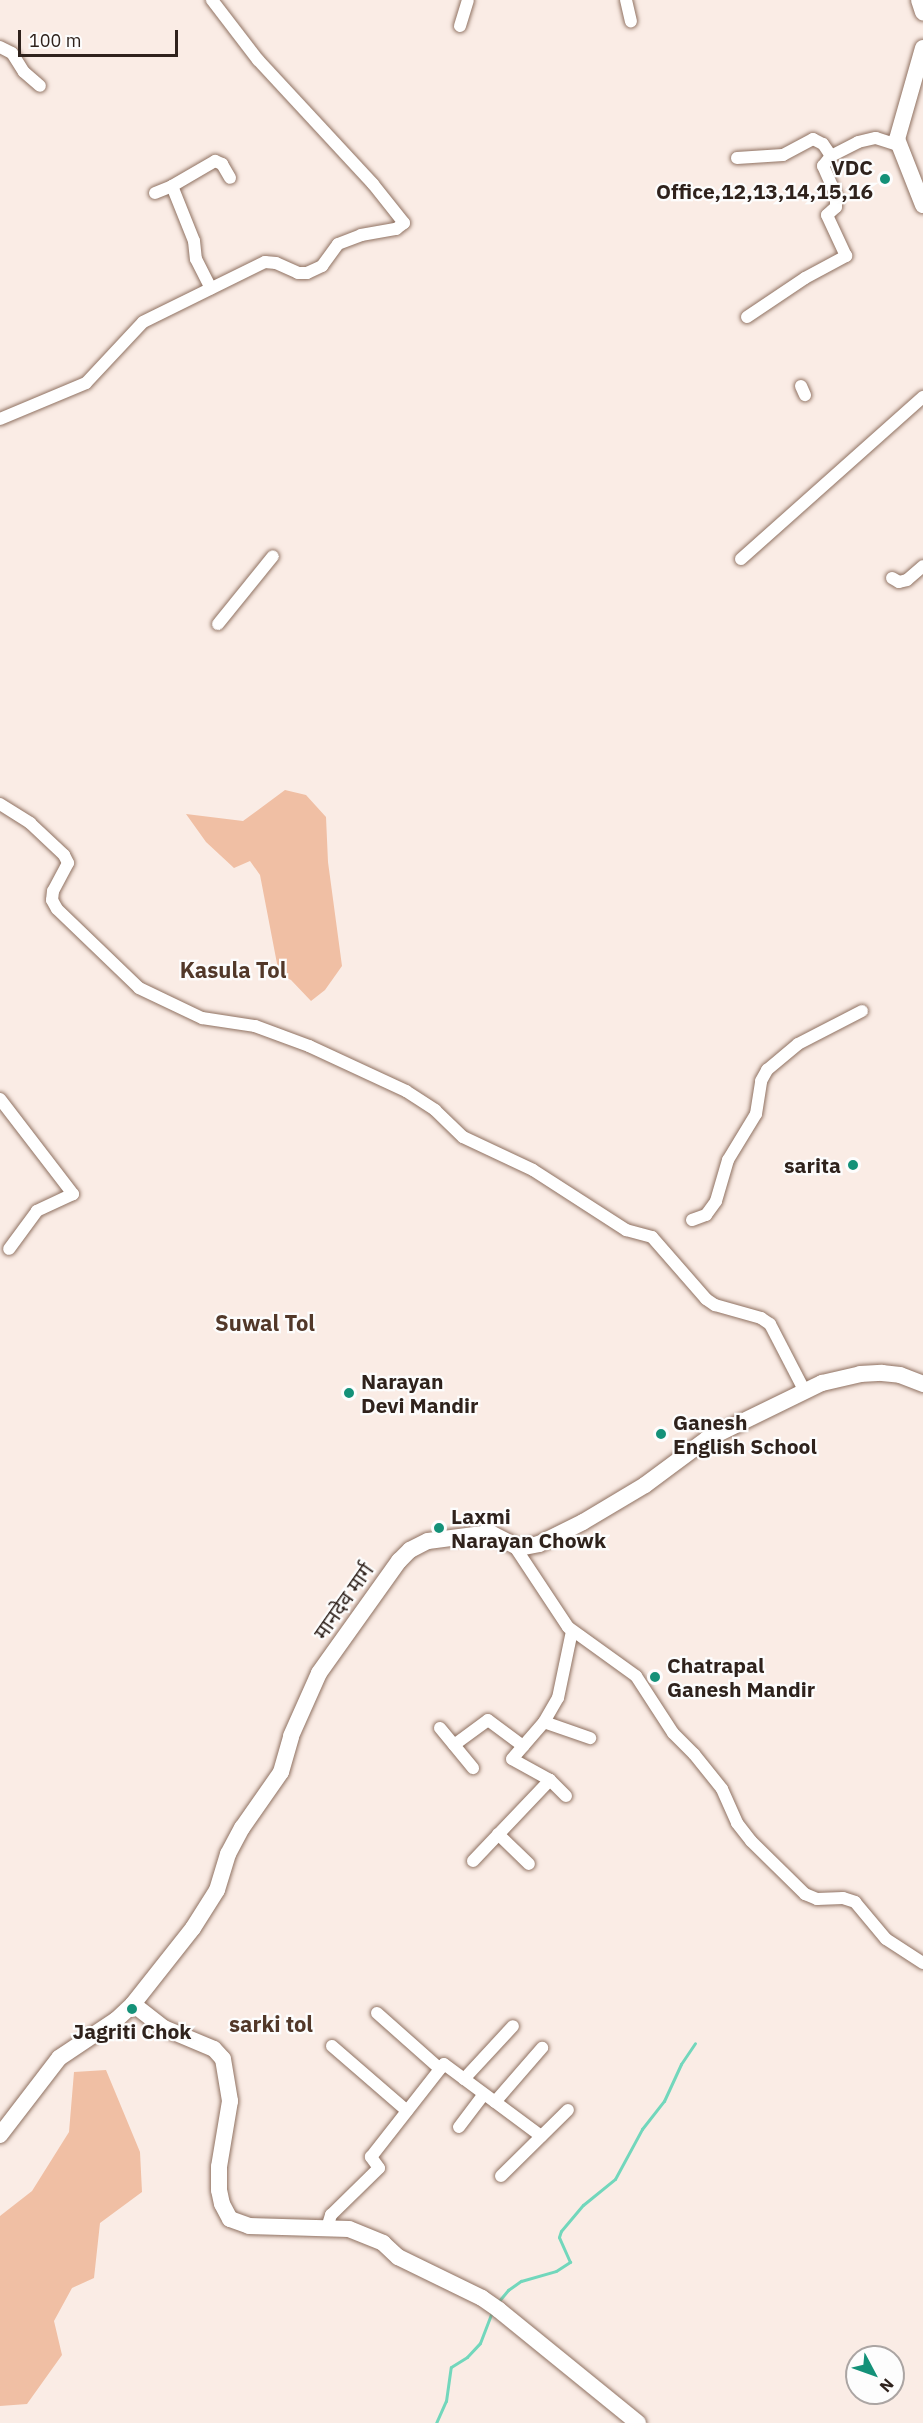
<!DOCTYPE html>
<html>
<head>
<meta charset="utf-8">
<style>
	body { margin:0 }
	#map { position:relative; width:923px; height:2423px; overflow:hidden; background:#faece5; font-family:"IBM Plex Sans","Noto Sans Devanagari",sans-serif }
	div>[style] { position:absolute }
	.green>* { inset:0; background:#f0bfa4 }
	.stream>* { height:3px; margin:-1.5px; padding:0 1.5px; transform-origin:1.5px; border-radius:1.5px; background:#72d7bc }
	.roads { filter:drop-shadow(0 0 2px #8f7161) drop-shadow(0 0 2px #8f7161) }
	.street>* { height:12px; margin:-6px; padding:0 6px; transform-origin:6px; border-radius:6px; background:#fff }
	.secondary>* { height:16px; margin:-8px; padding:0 8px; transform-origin:8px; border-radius:8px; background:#fff }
	.dots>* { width:16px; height:16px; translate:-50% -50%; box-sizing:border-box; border:3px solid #fdfdfd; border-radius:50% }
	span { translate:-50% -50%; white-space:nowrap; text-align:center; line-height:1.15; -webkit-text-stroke:4.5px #fdfdfd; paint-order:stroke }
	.poi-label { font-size:21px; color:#2f221c; font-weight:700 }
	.right { translate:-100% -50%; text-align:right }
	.left { translate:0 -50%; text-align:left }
	.street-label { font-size:21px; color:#2f221c }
	.neighbourhood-label { font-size:22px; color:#523829; font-weight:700 }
	.north { position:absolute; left:845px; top:2345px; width:60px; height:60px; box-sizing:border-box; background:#fdfdfd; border:2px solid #aba5a3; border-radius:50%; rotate:131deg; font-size:16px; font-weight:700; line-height:24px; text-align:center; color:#2f221c }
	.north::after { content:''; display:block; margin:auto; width:21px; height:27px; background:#149178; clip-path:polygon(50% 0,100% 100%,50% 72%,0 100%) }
	.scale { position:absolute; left:18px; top:30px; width:160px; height:27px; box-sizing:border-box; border:3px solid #2f221c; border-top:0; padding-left:8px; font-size:18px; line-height:21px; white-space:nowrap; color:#2f221c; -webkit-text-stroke:4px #fdfdfd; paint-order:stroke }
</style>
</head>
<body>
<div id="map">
	<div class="green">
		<div style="clip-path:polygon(285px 790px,306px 795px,326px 817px,328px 862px,342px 966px,325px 990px,311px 1001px,291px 980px,279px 974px,260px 875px,250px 861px,234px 868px,206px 842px,186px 814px,243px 821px)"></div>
		<div style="clip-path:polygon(106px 2070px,140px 2152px,142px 2192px,100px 2223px,94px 2278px,72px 2288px,54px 2321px,62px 2355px,27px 2404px,0 2406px,0 2216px,32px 2191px,69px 2132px,74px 2072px)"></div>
	</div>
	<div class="stream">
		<div style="left:498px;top:2302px;width:16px;rotate:-50deg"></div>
		<div style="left:508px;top:2290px;width:16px;rotate:-35deg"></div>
		<div style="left:521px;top:2281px;width:36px;rotate:-16deg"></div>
		<div style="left:556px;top:2271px;width:17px;rotate:-33deg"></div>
		<div style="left:570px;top:2262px;width:27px;rotate:-114deg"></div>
		<div style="left:559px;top:2237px;width:6px;rotate:-72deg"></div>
		<div style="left:561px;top:2231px;width:34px;rotate:-50deg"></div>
		<div style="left:583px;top:2205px;width:41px;rotate:-39.1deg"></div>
		<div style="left:615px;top:2179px;width:57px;rotate:-61.6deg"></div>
		<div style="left:642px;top:2129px;width:36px;rotate:-52deg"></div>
		<div style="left:664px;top:2101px;width:41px;rotate:-65.3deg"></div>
		<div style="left:681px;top:2064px;width:25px;rotate:-56deg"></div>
		<div style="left:436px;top:2423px;width:24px;rotate:-66deg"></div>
		<div style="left:446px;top:2401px;width:34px;rotate:-82deg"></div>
		<div style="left:451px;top:2367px;width:19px;rotate:-32deg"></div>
		<div style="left:467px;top:2357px;width:19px;rotate:-47deg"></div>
		<div style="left:480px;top:2343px;width:33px;rotate:-69deg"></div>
	</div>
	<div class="roads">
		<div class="street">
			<div style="left:626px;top:0;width:22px;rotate:77deg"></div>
			<div style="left:460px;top:26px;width:27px;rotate:-73deg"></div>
			<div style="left:0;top:47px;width:13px;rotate:27deg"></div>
			<div style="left:12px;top:53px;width:22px;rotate:58deg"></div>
			<div style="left:24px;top:72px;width:21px;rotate:41deg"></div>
			<div style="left:737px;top:158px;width:46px;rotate:-3.7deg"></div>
			<div style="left:783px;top:155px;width:34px;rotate:-28deg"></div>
			<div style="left:813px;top:139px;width:11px;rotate:27deg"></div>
			<div style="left:823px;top:144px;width:14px;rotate:56deg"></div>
			<div style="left:172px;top:186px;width:50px;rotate:-30.2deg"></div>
			<div style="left:215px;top:161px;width:8px;rotate:23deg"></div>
			<div style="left:222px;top:164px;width:16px;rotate:60deg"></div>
			<div style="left:155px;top:193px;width:18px;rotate:-22deg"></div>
			<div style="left:172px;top:186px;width:59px;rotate:68.2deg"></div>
			<div style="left:194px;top:241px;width:18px;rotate:84deg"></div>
			<div style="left:196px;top:259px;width:33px;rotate:63deg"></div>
			<div style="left:747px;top:317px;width:70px;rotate:-33.9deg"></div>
			<div style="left:805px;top:278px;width:47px;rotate:-28.2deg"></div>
			<div style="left:846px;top:256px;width:45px;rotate:-114.9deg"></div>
			<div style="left:827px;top:215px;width:12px;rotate:-42deg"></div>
			<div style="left:836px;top:207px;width:12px;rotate:-90deg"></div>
			<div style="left:836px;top:195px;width:32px;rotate:-114deg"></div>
			<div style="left:823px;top:166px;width:13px;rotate:-51deg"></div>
			<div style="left:831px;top:156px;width:30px;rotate:-27deg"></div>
			<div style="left:858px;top:142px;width:18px;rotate:-13deg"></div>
			<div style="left:876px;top:138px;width:23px;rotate:18deg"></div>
			<div style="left:801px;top:386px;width:10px;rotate:66deg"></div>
			<div style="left:0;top:419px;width:93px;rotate:-22.7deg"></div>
			<div style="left:86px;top:383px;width:83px;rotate:-46.9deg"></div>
			<div style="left:143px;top:322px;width:136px;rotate:-26.2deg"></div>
			<div style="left:265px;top:262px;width:11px;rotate:5deg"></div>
			<div style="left:276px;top:263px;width:24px;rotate:24deg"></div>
			<div style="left:298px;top:273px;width:9px"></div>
			<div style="left:307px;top:273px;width:17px;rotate:-25deg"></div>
			<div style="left:322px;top:266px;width:27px;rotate:-54deg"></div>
			<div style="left:338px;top:244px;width:25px;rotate:-21deg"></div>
			<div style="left:361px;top:235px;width:36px;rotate:-10deg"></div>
			<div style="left:396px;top:229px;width:10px;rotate:-37deg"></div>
			<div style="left:404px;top:223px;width:50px;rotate:-128.5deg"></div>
			<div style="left:373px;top:184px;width:169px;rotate:-132.8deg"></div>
			<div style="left:258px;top:60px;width:76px;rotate:-127.5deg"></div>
			<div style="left:741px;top:559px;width:244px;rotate:-41.7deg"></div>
			<div style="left:892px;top:578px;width:8px;rotate:30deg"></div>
			<div style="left:899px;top:582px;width:8px;rotate:-14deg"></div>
			<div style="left:907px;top:580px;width:21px;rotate:-41deg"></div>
			<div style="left:218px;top:624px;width:87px;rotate:-51deg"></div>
			<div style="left:0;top:804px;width:36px;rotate:32deg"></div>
			<div style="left:30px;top:823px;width:47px;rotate:43.3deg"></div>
			<div style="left:64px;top:855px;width:9px;rotate:63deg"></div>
			<div style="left:68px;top:863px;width:32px;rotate:118deg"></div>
			<div style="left:53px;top:891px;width:9px;rotate:96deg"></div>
			<div style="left:52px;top:900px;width:10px;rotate:61deg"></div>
			<div style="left:57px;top:909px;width:114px;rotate:43.9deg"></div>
			<div style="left:139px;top:988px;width:70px;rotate:25.5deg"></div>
			<div style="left:202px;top:1018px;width:54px;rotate:8.6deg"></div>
			<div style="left:255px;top:1026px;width:58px;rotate:20.3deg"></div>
			<div style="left:309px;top:1046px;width:107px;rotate:24.9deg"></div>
			<div style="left:406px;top:1091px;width:35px;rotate:33deg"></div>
			<div style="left:435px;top:1110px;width:39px;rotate:44deg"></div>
			<div style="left:463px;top:1137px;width:77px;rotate:25.2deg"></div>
			<div style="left:533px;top:1170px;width:111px;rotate:32.8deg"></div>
			<div style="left:626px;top:1230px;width:27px;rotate:15deg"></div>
			<div style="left:652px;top:1237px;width:82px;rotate:48.9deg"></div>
			<div style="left:706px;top:1299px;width:11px;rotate:34deg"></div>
			<div style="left:715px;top:1305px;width:48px;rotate:15.8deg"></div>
			<div style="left:761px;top:1318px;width:11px;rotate:34deg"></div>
			<div style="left:770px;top:1324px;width:74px;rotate:62.7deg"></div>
			<div style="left:0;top:1099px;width:120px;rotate:52.5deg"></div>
			<div style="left:73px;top:1194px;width:40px;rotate:155deg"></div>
			<div style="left:37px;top:1211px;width:47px;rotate:126.4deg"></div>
			<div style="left:692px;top:1220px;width:15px;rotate:-20deg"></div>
			<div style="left:706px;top:1215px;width:17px;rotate:-54deg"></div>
			<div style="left:716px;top:1201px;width:43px;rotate:-73.7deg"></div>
			<div style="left:728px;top:1160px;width:54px;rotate:-58.7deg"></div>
			<div style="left:756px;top:1114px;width:33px;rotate:-81deg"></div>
			<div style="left:761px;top:1081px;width:13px;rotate:-61deg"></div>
			<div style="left:767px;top:1070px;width:40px;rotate:-40deg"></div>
			<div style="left:798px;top:1044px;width:72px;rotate:-27.3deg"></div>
			<div style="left:513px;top:1544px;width:100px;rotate:56.5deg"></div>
			<div style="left:568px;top:1627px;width:84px;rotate:35.8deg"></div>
			<div style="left:636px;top:1676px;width:68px;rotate:57deg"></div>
			<div style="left:673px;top:1733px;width:30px;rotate:45deg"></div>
			<div style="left:694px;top:1754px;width:45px;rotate:51.3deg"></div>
			<div style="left:722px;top:1789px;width:37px;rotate:66deg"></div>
			<div style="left:737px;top:1823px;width:23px;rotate:52deg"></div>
			<div style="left:751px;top:1841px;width:76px;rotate:44.5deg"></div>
			<div style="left:805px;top:1894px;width:13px;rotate:23deg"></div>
			<div style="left:817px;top:1899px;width:26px;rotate:-2deg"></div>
			<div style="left:843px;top:1898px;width:13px;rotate:18deg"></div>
			<div style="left:855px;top:1902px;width:48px;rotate:50deg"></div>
			<div style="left:886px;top:1939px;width:44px;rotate:33deg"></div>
			<div style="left:544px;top:1722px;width:49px;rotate:19.2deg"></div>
			<div style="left:440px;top:1728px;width:52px;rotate:50.5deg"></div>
			<div style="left:454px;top:1745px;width:42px;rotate:-36.3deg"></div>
			<div style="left:488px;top:1720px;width:44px;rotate:36.6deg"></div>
			<div style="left:566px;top:1796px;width:23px;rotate:-135deg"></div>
			<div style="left:550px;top:1780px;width:43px;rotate:-151.1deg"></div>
			<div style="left:512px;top:1759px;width:49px;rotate:-49.1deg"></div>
			<div style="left:544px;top:1722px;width:28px;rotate:-60deg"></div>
			<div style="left:558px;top:1698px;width:68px;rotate:-78.2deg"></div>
			<div style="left:498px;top:1834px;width:43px;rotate:44.1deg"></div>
			<div style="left:473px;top:1861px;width:112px;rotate:-46.5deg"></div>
			<div style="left:377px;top:2013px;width:84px;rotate:41.6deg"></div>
			<div style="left:332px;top:2046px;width:99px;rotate:40.9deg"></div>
			<div style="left:464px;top:2079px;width:72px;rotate:-47.2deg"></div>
			<div style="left:495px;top:2102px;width:72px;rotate:-49deg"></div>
			<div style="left:459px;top:2127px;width:41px;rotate:-52.9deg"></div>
			<div style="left:501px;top:2176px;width:94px;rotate:-44.6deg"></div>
			<div style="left:327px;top:2228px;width:14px;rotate:-73deg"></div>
			<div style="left:331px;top:2215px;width:67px;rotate:-44.4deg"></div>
			<div style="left:379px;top:2168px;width:14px;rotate:-126deg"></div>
			<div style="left:371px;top:2157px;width:118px;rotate:-51.9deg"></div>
			<div style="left:444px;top:2064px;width:121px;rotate:36.6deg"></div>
		</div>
		<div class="secondary">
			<div style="left:919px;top:0;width:13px;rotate:72deg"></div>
			<div style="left:923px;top:48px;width:95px;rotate:105.9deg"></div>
			<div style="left:897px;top:139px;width:71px;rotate:68.5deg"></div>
			<div style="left:133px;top:2004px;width:39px;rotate:38deg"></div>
			<div style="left:164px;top:2028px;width:54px;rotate:22.8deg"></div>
			<div style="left:214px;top:2049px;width:13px;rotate:48deg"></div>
			<div style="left:223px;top:2059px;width:43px;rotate:80.5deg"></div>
			<div style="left:230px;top:2101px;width:67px;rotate:99.5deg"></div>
			<div style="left:219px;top:2167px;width:23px;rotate:90deg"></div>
			<div style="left:219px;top:2190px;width:14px;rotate:78deg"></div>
			<div style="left:222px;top:2204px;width:17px;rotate:62deg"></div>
			<div style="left:230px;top:2219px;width:20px;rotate:20deg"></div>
			<div style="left:249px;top:2226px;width:100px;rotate:1.7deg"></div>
			<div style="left:349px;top:2229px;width:37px;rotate:22deg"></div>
			<div style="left:383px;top:2243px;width:21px;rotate:43deg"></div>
			<div style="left:398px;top:2257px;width:93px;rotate:26deg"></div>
			<div style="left:482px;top:2298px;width:21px;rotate:35deg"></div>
			<div style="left:499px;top:2310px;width:179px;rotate:39.1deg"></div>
			<div style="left:0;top:2135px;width:97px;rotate:-52.5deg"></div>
			<div style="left:59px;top:2058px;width:69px;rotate:-33.7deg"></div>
			<div style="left:116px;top:2020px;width:23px;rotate:-43deg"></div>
			<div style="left:133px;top:2004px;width:97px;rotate:-51.7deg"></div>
			<div style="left:193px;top:1928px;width:45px;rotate:-57.7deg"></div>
			<div style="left:217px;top:1890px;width:38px;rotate:-73deg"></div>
			<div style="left:228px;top:1854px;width:30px;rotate:-62deg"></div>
			<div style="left:242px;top:1828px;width:68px;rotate:-55.1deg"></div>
			<div style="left:281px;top:1772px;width:37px;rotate:-74deg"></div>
			<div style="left:291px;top:1736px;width:69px;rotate:-66deg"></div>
			<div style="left:319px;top:1673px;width:138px;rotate:-54.5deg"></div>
			<div style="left:399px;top:1561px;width:16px;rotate:-45deg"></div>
			<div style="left:410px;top:1550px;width:20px;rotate:-27deg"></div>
			<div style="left:428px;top:1541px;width:63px;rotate:-7.4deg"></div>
			<div style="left:490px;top:1533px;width:33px;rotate:27deg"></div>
			<div style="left:519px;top:1548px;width:20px;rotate:-11deg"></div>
			<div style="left:539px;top:1544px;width:49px;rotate:-26.6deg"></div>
			<div style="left:583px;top:1522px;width:72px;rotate:-30.8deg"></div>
			<div style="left:645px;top:1485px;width:77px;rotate:-36.6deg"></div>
			<div style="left:707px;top:1439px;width:128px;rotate:-26deg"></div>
			<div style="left:822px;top:1383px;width:39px;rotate:-13deg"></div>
			<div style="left:860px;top:1374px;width:22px;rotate:-3deg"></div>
			<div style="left:882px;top:1373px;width:18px;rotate:6deg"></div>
			<div style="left:900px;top:1375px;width:25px;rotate:21deg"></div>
		</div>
	</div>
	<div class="dots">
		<div style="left:885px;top:179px;background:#149178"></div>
		<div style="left:853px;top:1165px;background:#149178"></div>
		<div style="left:349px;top:1393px;background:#149178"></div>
		<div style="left:661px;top:1434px;background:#149178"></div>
		<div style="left:439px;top:1528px;background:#149178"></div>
		<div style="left:655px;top:1677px;background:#149178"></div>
		<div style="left:132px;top:2009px;background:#149178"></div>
	</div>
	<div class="poi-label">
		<span class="right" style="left:873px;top:179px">VDC<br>Office,12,13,14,15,16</span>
		<span class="right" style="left:841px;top:1165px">sarita</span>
		<span class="left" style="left:361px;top:1393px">Narayan<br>Devi Mandir</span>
		<span class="left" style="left:673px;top:1434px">Ganesh<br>English School</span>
		<span class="left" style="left:451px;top:1528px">Laxmi<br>Narayan Chowk</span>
		<span class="left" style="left:667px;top:1677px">Chatrapal<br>Ganesh Mandir</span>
		<span style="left:132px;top:2031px">Jagriti Chok</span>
	</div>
	<div class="street-label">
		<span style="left:343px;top:1601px;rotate:-55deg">मानदेव मार्ग</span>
	</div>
	<div class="neighbourhood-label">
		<span style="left:233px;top:970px">Kasula Tol</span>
		<span style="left:265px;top:1323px">Suwal Tol</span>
		<span style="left:271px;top:2024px">sarki tol</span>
	</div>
	<div class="north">N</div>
	<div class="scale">100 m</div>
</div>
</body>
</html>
